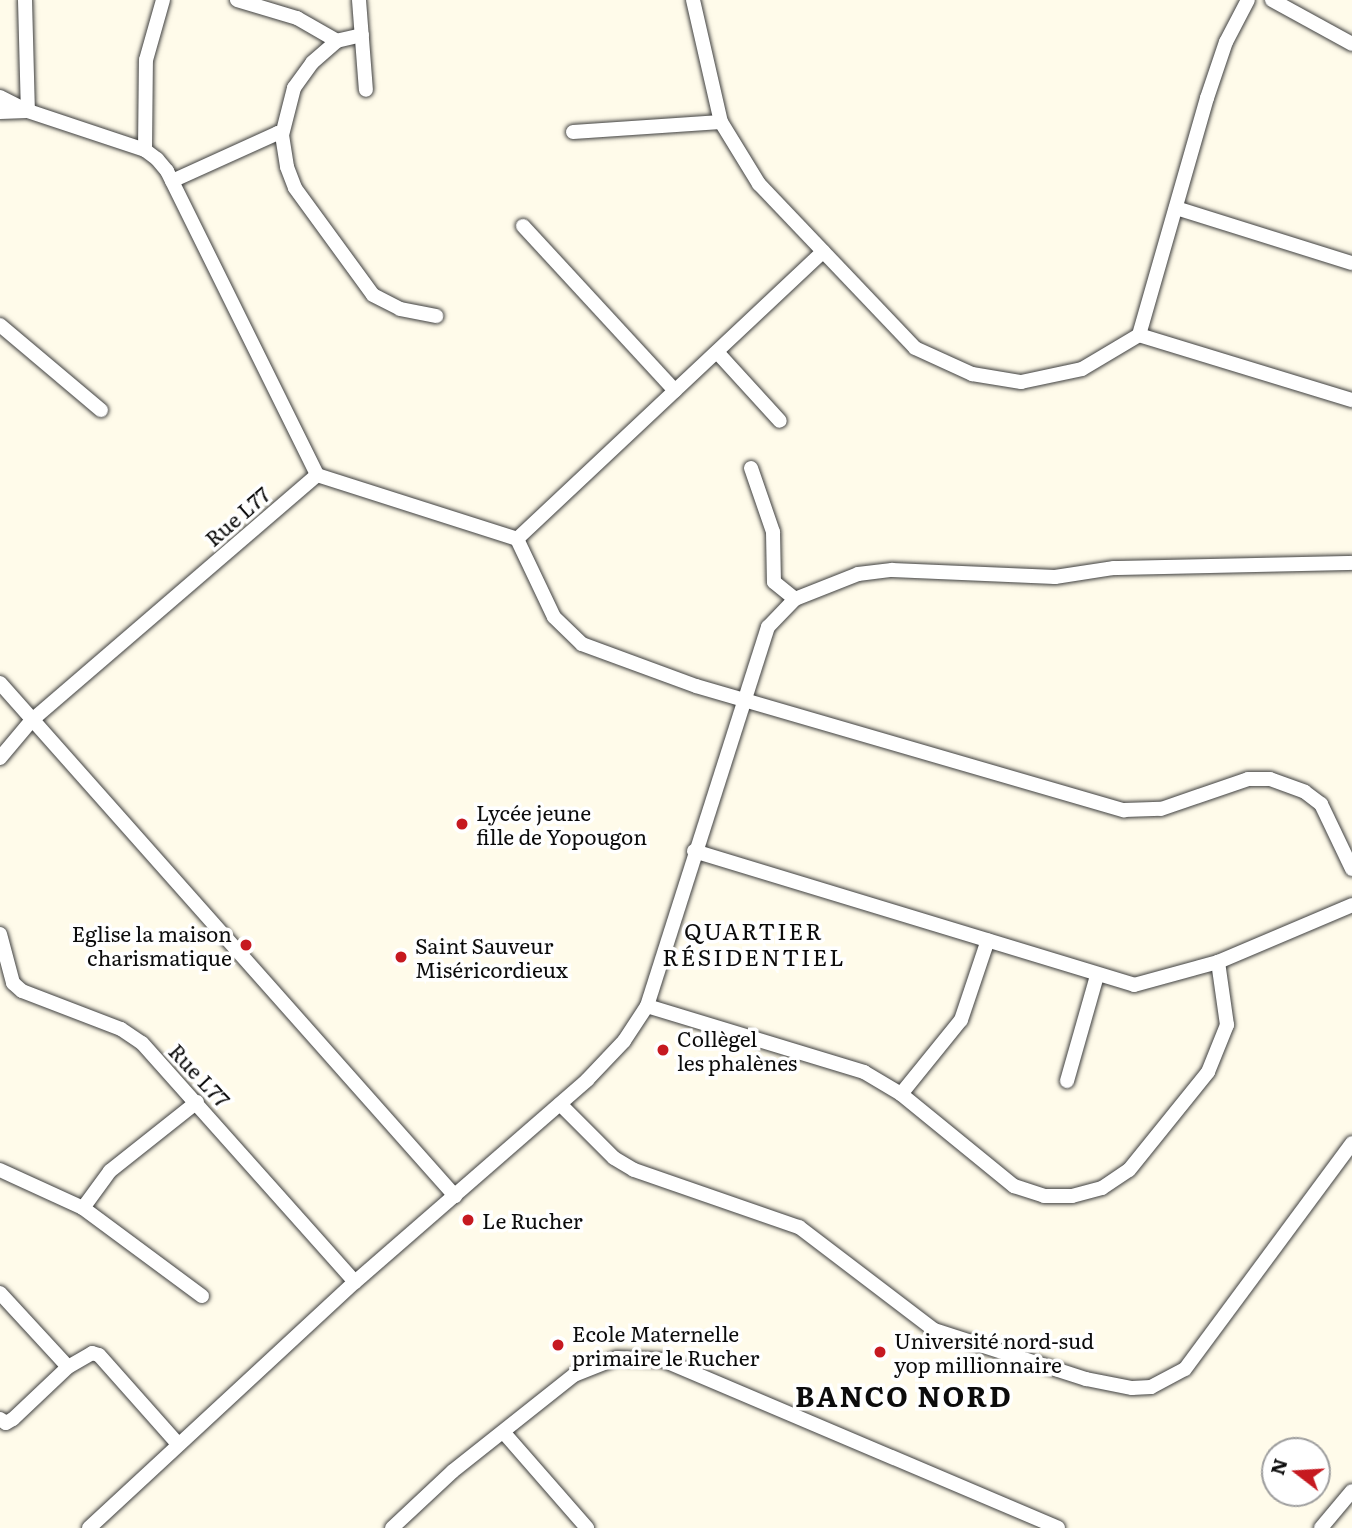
<!DOCTYPE html>
<html>
<head>
<meta charset="utf-8">
<style>
	body { margin:0 }
	#map { position:relative; width:1352px; height:1528px; overflow:hidden; background:#fffbea; font-family:Literata,serif }
	div>[style] { position:absolute }
	.roads { filter:drop-shadow(0 0 2px #3f3f3f) drop-shadow(0 0 2px #3f3f3f) }
	.minor>* { height:14px; margin:-7px; padding:0 7px; transform-origin:7px; border-radius:7px; background:#fff }
	.dots>* { width:19px; height:19px; translate:-50% -50%; box-sizing:border-box; border:4px solid #fff; border-radius:50% }
	span { translate:-50% -50%; white-space:nowrap; text-align:center; line-height:1.15; -webkit-text-stroke:7px #fff; paint-order:stroke }
	.street-label { font-size:21px; color:#0c0c0c }
	.poi-label { font-size:21px; color:#0c0c0c }
	.left { translate:0 -50%; text-align:left }
	.right { translate:-100% -50%; text-align:right }
	.neighbourhood-label { font-size:23px; color:#0c0c0c; letter-spacing:2px }
	.district-label { font-size:28px; color:#0c0c0c; font-weight:700; letter-spacing:2px }
	.north { position:absolute; left:1261px; top:1437px; width:70px; height:70px; box-sizing:border-box; background:#fff; border:2px solid #9e9e9e; border-radius:50%; rotate:287deg; font-size:19px; font-weight:700; line-height:28px; text-align:center; color:#0c0c0c }
	.north::after { content:''; display:block; margin:auto; width:24px; height:32px; background:#c61920; clip-path:polygon(50% 0,100% 100%,50% 72%,0 100%) }
</style>
</head>
<body>
<div id="map">
	<div class="roads">
		<div class="minor">
			<div style="left:25px;top:0;width:111px;rotate:88.5deg"></div>
			<div style="left:237px;top:0;width:63px;rotate:16.7deg"></div>
			<div style="left:297px;top:18px;width:46px;rotate:29.9deg"></div>
			<div style="left:359px;top:0;width:90px;rotate:85.6deg"></div>
			<div style="left:693px;top:0;width:125px;rotate:77.1deg"></div>
			<div style="left:721px;top:122px;width:73px;rotate:58.5deg"></div>
			<div style="left:759px;top:184px;width:226px;rotate:46.4deg"></div>
			<div style="left:915px;top:348px;width:63px;rotate:24.5deg"></div>
			<div style="left:972px;top:374px;width:50px;rotate:9.3deg"></div>
			<div style="left:1021px;top:382px;width:62px;rotate:-12deg"></div>
			<div style="left:1082px;top:369px;width:66px;rotate:-30.8deg"></div>
			<div style="left:1139px;top:335px;width:247px;rotate:-74deg"></div>
			<div style="left:1207px;top:98px;width:59px;rotate:-71.3deg"></div>
			<div style="left:1226px;top:42px;width:47px;rotate:-62.4deg"></div>
			<div style="left:1272px;top:0;width:91px;rotate:28.8deg"></div>
			<div style="left:362px;top:35px;width:26px;rotate:167deg"></div>
			<div style="left:337px;top:41px;width:33px;rotate:139deg"></div>
			<div style="left:312px;top:63px;width:31px;rotate:126deg"></div>
			<div style="left:294px;top:88px;width:49px;rotate:104.3deg"></div>
			<div style="left:282px;top:135px;width:32px;rotate:81deg"></div>
			<div style="left:287px;top:167px;width:22px;rotate:69deg"></div>
			<div style="left:295px;top:188px;width:132px;rotate:53.9deg"></div>
			<div style="left:373px;top:295px;width:30px;rotate:27deg"></div>
			<div style="left:400px;top:309px;width:37px;rotate:11deg"></div>
			<div style="left:0;top:97px;width:31px;rotate:27deg"></div>
			<div style="left:28px;top:111px;width:123px;rotate:18.4deg"></div>
			<div style="left:145px;top:150px;width:15px;rotate:37deg"></div>
			<div style="left:157px;top:159px;width:16px;rotate:50deg"></div>
			<div style="left:167px;top:171px;width:339px;rotate:63.7deg"></div>
			<div style="left:317px;top:475px;width:210px;rotate:17.7deg"></div>
			<div style="left:517px;top:539px;width:86px;rotate:64.6deg"></div>
			<div style="left:554px;top:617px;width:39px;rotate:44deg"></div>
			<div style="left:582px;top:644px;width:121px;rotate:20.2deg"></div>
			<div style="left:696px;top:686px;width:446px;rotate:16.2deg"></div>
			<div style="left:1124px;top:810px;width:37px;rotate:-2deg"></div>
			<div style="left:1161px;top:809px;width:92px;rotate:-19deg"></div>
			<div style="left:1248px;top:779px;width:22px"></div>
			<div style="left:1270px;top:779px;width:37px;rotate:20deg"></div>
			<div style="left:1305px;top:792px;width:20px;rotate:37deg"></div>
			<div style="left:1321px;top:804px;width:72px;rotate:64.5deg"></div>
			<div style="left:0;top:112px;width:27px;rotate:-2deg"></div>
			<div style="left:573px;top:132px;width:148px;rotate:-3.9deg"></div>
			<div style="left:145px;top:150px;width:90px;rotate:-89.4deg"></div>
			<div style="left:146px;top:60px;width:62px;rotate:-74.2deg"></div>
			<div style="left:172px;top:181px;width:116px;rotate:-24.4deg"></div>
			<div style="left:278px;top:133px;width:4px;rotate:27deg"></div>
			<div style="left:1176px;top:208px;width:184px;rotate:17.4deg"></div>
			<div style="left:523px;top:226px;width:224px;rotate:47.3deg"></div>
			<div style="left:0;top:325px;width:132px;rotate:40.1deg"></div>
			<div style="left:1139px;top:335px;width:223px;rotate:17deg"></div>
			<div style="left:717px;top:352px;width:93px;rotate:47.6deg"></div>
			<div style="left:751px;top:468px;width:68px;rotate:71deg"></div>
			<div style="left:773px;top:532px;width:50px;rotate:88.9deg"></div>
			<div style="left:774px;top:582px;width:27px;rotate:39deg"></div>
			<div style="left:517px;top:539px;width:420px;rotate:-43.2deg"></div>
			<div style="left:0;top:683px;width:686px;rotate:48.43deg"></div>
			<div style="left:0;top:758px;width:48px;rotate:-50deg"></div>
			<div style="left:31px;top:721px;width:377px;rotate:-40.7deg"></div>
			<div style="left:694px;top:851px;width:460px;rotate:16.9deg"></div>
			<div style="left:1134px;top:985px;width:87px;rotate:-15.3deg"></div>
			<div style="left:1218px;top:962px;width:146px;rotate:-23deg"></div>
			<div style="left:0;top:934px;width:51px;rotate:75.1deg"></div>
			<div style="left:13px;top:983px;width:12px;rotate:42deg"></div>
			<div style="left:22px;top:991px;width:106px;rotate:21deg"></div>
			<div style="left:121px;top:1029px;width:25px;rotate:34deg"></div>
			<div style="left:142px;top:1043px;width:320px;rotate:48.3deg"></div>
			<div style="left:647px;top:1006px;width:227px;rotate:16.9deg"></div>
			<div style="left:864px;top:1072px;width:43px;rotate:30.7deg"></div>
			<div style="left:901px;top:1094px;width:146px;rotate:39.2deg"></div>
			<div style="left:1014px;top:1186px;width:32px;rotate:18deg"></div>
			<div style="left:1044px;top:1196px;width:28px"></div>
			<div style="left:1072px;top:1196px;width:31px;rotate:-15deg"></div>
			<div style="left:1102px;top:1188px;width:32px;rotate:-34deg"></div>
			<div style="left:1129px;top:1170px;width:126px;rotate:-51.1deg"></div>
			<div style="left:1208px;top:1072px;width:51px;rotate:-68deg"></div>
			<div style="left:1227px;top:1025px;width:64px;rotate:-98.1deg"></div>
			<div style="left:1067px;top:1081px;width:109px;rotate:-74.1deg"></div>
			<div style="left:901px;top:1094px;width:95px;rotate:-51deg"></div>
			<div style="left:961px;top:1020px;width:84px;rotate:-71.4deg"></div>
			<div style="left:197px;top:1102px;width:111px;rotate:141.6deg"></div>
			<div style="left:110px;top:1171px;width:46px;rotate:126.1deg"></div>
			<div style="left:83px;top:1208px;width:148px;rotate:36.5deg"></div>
			<div style="left:560px;top:1104px;width:76px;rotate:45deg"></div>
			<div style="left:614px;top:1158px;width:23px;rotate:31deg"></div>
			<div style="left:634px;top:1170px;width:175px;rotate:19.1deg"></div>
			<div style="left:799px;top:1227px;width:170px;rotate:37.3deg"></div>
			<div style="left:934px;top:1330px;width:160px;rotate:17.9deg"></div>
			<div style="left:1086px;top:1379px;width:47px;rotate:11.1deg"></div>
			<div style="left:1132px;top:1388px;width:19px;rotate:-3deg"></div>
			<div style="left:1151px;top:1387px;width:38px;rotate:-28deg"></div>
			<div style="left:1185px;top:1369px;width:281px;rotate:-53.5deg"></div>
			<div style="left:0;top:1170px;width:91px;rotate:24.6deg"></div>
			<div style="left:0;top:1293px;width:100px;rotate:47.4deg"></div>
			<div style="left:68px;top:1367px;width:28px;rotate:-30deg"></div>
			<div style="left:92px;top:1353px;width:7px;rotate:16deg"></div>
			<div style="left:99px;top:1355px;width:119px;rotate:48.4deg"></div>
			<div style="left:0;top:1419px;width:7px;rotate:34deg"></div>
			<div style="left:6px;top:1423px;width:8px;rotate:-30deg"></div>
			<div style="left:13px;top:1419px;width:76px;rotate:-43.4deg"></div>
			<div style="left:505px;top:1434px;width:125px;rotate:48.9deg"></div>
			<div style="left:89px;top:1528px;width:362px;rotate:-42.8deg"></div>
			<div style="left:355px;top:1282px;width:308px;rotate:-41deg"></div>
			<div style="left:587px;top:1080px;width:54px;rotate:-46.5deg"></div>
			<div style="left:624px;top:1041px;width:42px;rotate:-56.7deg"></div>
			<div style="left:647px;top:1006px;width:398px;rotate:-72.3deg"></div>
			<div style="left:768px;top:627px;width:39px;rotate:-46deg"></div>
			<div style="left:795px;top:599px;width:68px;rotate:-21.6deg"></div>
			<div style="left:858px;top:574px;width:34px;rotate:-7deg"></div>
			<div style="left:892px;top:570px;width:163px;rotate:2.5deg"></div>
			<div style="left:1055px;top:577px;width:60px;rotate:-8.7deg"></div>
			<div style="left:1114px;top:568px;width:238px;rotate:-1.2deg"></div>
			<div style="left:392px;top:1528px;width:83px;rotate:-43.1deg"></div>
			<div style="left:453px;top:1471px;width:154px;rotate:-38.4deg"></div>
			<div style="left:574px;top:1375px;width:46px;rotate:-21.6deg"></div>
			<div style="left:617px;top:1358px;width:46px;rotate:2.5deg"></div>
			<div style="left:663px;top:1360px;width:429px;rotate:23deg"></div>
			<div style="left:1321px;top:1528px;width:48px;rotate:-50deg"></div>
		</div>
	</div>
	<div class="dots">
		<div style="left:462px;top:824px;background:#c61920"></div>
		<div style="left:246px;top:945px;background:#c61920"></div>
		<div style="left:401px;top:957px;background:#c61920"></div>
		<div style="left:663px;top:1050px;background:#c61920"></div>
		<div style="left:468px;top:1220px;background:#c61920"></div>
		<div style="left:558px;top:1345px;background:#c61920"></div>
		<div style="left:880px;top:1352px;background:#c61920"></div>
	</div>
	<div class="street-label">
		<span style="left:237px;top:516px;rotate:-41deg">Rue L77</span>
		<span style="left:200px;top:1075px;rotate:47deg">Rue L77</span>
	</div>
	<div class="poi-label">
		<span class="left" style="left:476px;top:824px">Lycée jeune<br>fille de Yopougon</span>
		<span class="right" style="left:232px;top:945px">Eglise la maison<br>charismatique</span>
		<span class="left" style="left:415px;top:957px">Saint Sauveur<br>Miséricordieux</span>
		<span class="left" style="left:677px;top:1050px">Collègel<br>les phalènes</span>
		<span class="left" style="left:482px;top:1220px">Le Rucher</span>
		<span class="left" style="left:572px;top:1345px">Ecole Maternelle<br>primaire le Rucher</span>
		<span class="left" style="left:894px;top:1352px">Université nord-sud<br>yop millionnaire</span>
	</div>
	<div class="neighbourhood-label">
		<span style="left:754px;top:943px">QUARTIER<br>RÉSIDENTIEL</span>
	</div>
	<div class="district-label">
		<span style="left:904px;top:1395px">BANCO NORD</span>
	</div>
	<div class="north">N</div>
</div>
</body>
</html>
